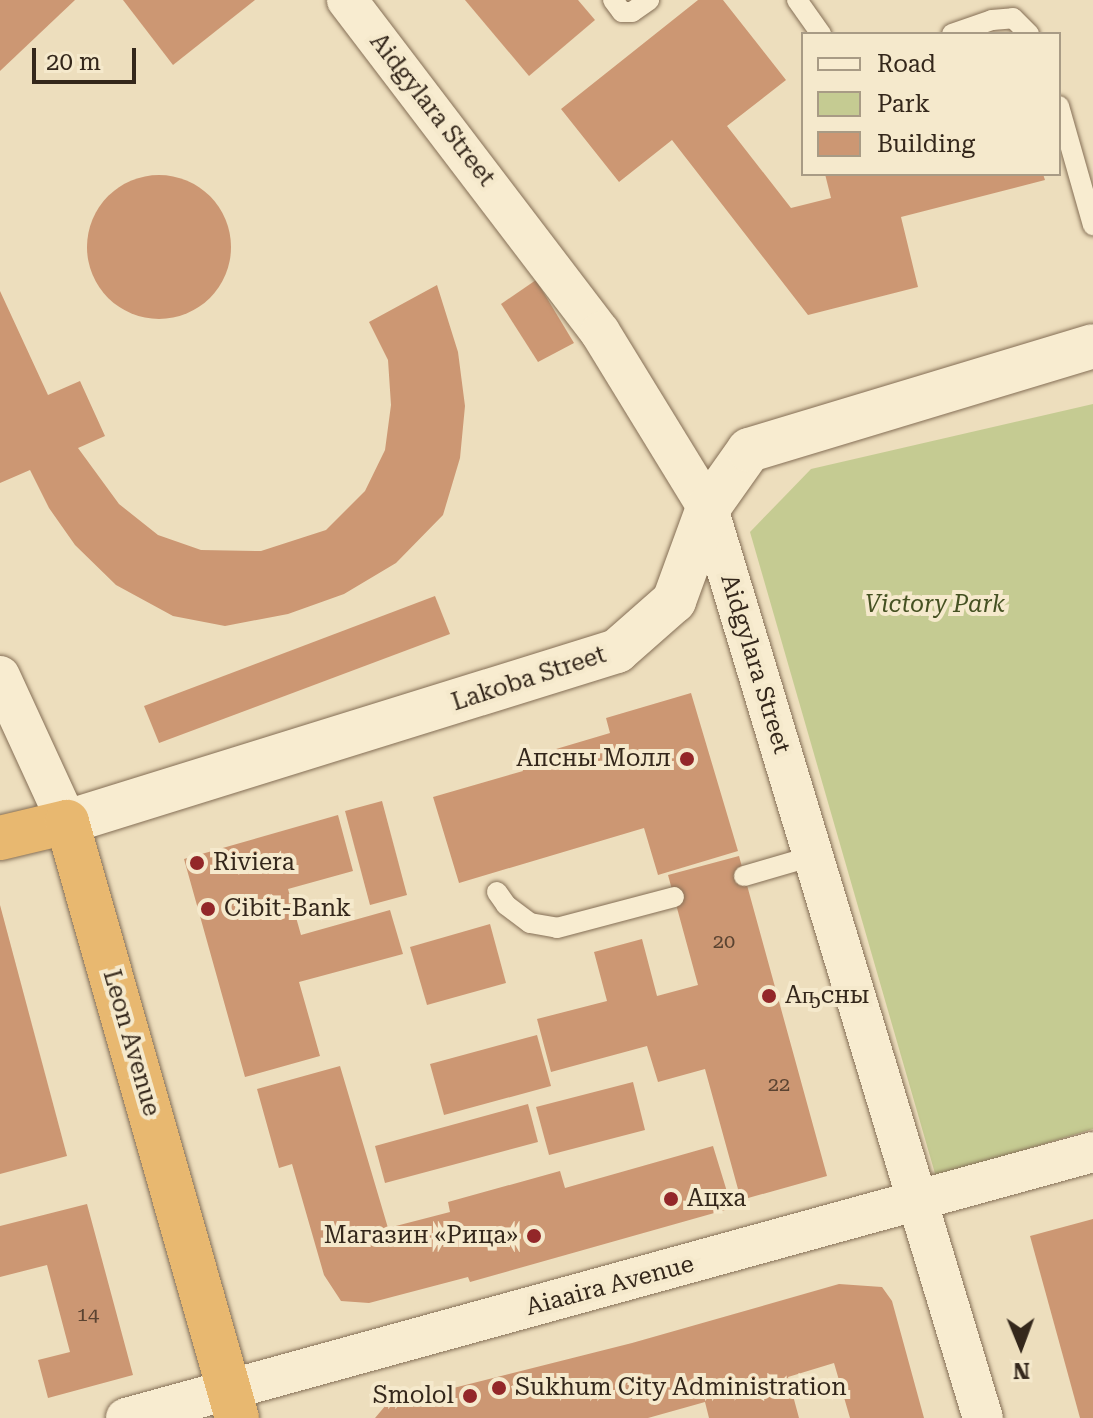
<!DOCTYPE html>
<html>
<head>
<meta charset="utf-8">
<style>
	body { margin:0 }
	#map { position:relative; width:1093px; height:1418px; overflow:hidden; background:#eddebd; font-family:"Roboto Serif",serif }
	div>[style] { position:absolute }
	.green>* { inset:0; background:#c5cb92 }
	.building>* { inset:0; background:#cc9773 }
	.round { border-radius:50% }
	.roads { filter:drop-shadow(0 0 2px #856f56) drop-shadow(0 0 2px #856f56) }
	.service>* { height:20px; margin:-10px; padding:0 10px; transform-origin:10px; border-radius:10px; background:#f8ecd0 }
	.minor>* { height:40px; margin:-20px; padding:0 20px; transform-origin:20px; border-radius:20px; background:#f8ecd0 }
	.secondary>* { height:44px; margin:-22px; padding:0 22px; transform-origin:22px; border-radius:22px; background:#f8ecd0 }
	.trunk>* { height:44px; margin:-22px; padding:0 22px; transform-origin:22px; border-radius:22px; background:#e8b870 }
	.dots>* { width:22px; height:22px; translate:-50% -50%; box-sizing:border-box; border:4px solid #f5e9cc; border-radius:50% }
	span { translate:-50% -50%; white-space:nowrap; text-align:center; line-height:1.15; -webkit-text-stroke:8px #f5e9cc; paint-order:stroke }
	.number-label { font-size:20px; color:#5a4331 }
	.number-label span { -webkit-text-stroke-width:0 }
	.street-label { font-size:24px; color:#34271b }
	.park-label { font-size:24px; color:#455122; font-style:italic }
	.poi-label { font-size:24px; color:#34271b }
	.right { translate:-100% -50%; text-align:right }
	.left { translate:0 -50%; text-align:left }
	.legend { position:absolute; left:801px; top:32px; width:260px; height:144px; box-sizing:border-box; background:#f5e9cc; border:2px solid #a89b85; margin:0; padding:10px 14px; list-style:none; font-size:24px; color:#34271b }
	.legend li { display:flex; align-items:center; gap:16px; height:40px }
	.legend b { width:40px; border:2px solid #a89b85 }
	.north { position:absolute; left:981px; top:1306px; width:80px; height:80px; -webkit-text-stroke:6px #f5e9cc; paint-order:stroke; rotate:179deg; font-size:22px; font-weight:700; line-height:32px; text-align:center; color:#34271b }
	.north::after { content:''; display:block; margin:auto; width:28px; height:36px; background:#34271b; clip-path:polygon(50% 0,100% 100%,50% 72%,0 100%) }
	.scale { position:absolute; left:32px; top:48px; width:104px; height:36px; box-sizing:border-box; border:4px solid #34271b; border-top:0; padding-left:10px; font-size:24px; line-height:28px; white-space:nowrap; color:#34271b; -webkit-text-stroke:6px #f5e9cc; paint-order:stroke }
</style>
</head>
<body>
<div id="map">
	<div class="green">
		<div style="clip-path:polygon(1093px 404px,1093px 1129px,936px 1177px,750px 532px,811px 469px)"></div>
	</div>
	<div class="building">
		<div style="clip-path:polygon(0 0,75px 0,0 71px)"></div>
		<div style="clip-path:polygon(123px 0,255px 0,173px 65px)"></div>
		<div style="clip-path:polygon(465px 0,578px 0,595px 20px,529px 76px)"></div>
		<div style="clip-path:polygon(698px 0,723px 0,786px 80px,727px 126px,791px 208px,831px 198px,825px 174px,1043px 174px,1045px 180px,901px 217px,918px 287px,808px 315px,672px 140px,619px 182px,561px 109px)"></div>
		<div class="round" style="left:87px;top:175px;width:144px;height:144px"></div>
		<div style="clip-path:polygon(536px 280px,574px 343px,538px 362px,501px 304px)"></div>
		<div style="clip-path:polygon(437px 285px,458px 352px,465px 406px,460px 458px,443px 515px,396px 563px,344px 594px,288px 614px,225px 626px,173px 616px,116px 585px,75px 545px,49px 508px,30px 470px,0 483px,0 291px,48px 395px,80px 381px,105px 436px,78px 448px,119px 504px,158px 535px,201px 550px,261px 551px,326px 530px,365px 491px,385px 450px,391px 405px,388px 360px,369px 322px)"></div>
		<div style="clip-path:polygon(435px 596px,450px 634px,159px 743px,144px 706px)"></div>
		<div style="clip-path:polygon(691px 693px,738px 851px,658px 875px,644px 828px,459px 883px,433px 797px,523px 771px,519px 760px,610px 733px,606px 718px)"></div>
		<div style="clip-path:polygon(382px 801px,407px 895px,370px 905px,345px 811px)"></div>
		<div style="clip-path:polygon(338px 815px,353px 871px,288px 889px,301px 935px,390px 910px,403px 954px,299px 982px,320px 1056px,245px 1077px,184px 859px)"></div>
		<div style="clip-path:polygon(739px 856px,827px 1176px,741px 1200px,705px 1069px,658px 1082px,647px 1046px,551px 1072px,537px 1019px,607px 1001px,594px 952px,642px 939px,657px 996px,698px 985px,668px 875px)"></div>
		<div style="clip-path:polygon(0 905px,67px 1156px,0 1174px)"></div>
		<div style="clip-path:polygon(490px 924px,506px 983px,427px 1005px,410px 947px)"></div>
		<div style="clip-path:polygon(537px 1035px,551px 1086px,444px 1115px,430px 1064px)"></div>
		<div style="clip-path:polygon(340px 1066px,388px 1228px,450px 1212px,448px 1202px,560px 1171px,565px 1188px,713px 1146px,732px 1208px,470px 1282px,468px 1277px,369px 1303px,341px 1301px,324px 1275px,292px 1164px,279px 1168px,257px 1089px)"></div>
		<div style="clip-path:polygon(633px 1082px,645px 1130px,549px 1155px,536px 1107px)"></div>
		<div style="clip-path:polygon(528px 1104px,538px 1142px,385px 1183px,375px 1146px)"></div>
		<div style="clip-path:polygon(87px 1204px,133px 1375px,48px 1398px,38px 1360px,70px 1352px,47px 1265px,0 1277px,0 1226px)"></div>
		<div style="clip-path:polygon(1093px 1219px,1093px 1418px,1080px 1418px,1030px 1236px)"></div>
		<div style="clip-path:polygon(839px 1284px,882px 1287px,892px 1301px,924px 1418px,850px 1418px,834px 1363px,788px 1377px,799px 1418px,709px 1418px,705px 1402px,648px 1418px,375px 1418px,386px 1405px,632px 1343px)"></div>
	</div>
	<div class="roads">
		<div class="service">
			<div style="left:613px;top:0;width:15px;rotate:53deg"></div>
			<div style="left:622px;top:12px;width:10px"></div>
			<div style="left:632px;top:12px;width:21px;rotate:-35deg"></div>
			<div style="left:797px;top:0;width:42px;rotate:54.8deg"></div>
			<div style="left:952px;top:34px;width:42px;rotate:-19.3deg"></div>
			<div style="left:992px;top:20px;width:21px;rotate:-5deg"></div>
			<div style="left:1013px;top:18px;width:23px;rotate:45deg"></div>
			<div style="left:1059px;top:106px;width:124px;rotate:74.1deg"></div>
			<div style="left:744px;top:876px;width:72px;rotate:-16.2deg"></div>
			<div style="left:497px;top:892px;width:16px;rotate:55deg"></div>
			<div style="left:506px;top:905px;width:30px;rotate:37deg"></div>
			<div style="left:530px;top:923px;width:27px;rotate:10deg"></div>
			<div style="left:557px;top:928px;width:121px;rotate:-14.8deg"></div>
		</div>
		<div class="minor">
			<div style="left:347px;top:0;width:417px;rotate:52.7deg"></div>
			<div style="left:600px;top:332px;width:206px;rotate:58.5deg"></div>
			<div style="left:708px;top:508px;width:951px;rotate:73.19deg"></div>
			<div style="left:0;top:676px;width:161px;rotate:65.3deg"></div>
			<div style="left:126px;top:1418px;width:1003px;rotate:-15.38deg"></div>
		</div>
		<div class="secondary">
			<div style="left:67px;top:822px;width:576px;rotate:-17.27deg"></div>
			<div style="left:617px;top:651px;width:76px;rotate:-41.3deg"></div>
			<div style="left:674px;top:601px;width:99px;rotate:-69.9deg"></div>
			<div style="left:708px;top:508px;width:71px;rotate:-54.7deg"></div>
			<div style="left:749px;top:450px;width:359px;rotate:-16.8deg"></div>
		</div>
		<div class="trunk">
			<div style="left:0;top:838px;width:69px;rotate:-13.4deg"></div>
			<div style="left:67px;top:822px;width:620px;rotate:74.08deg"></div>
		</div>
	</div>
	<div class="dots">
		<div style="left:687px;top:759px;background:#932729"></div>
		<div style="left:197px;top:863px;background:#932729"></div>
		<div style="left:208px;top:909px;background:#932729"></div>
		<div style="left:769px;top:996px;background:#932729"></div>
		<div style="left:671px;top:1199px;background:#932729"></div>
		<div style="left:534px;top:1236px;background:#932729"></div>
		<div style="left:499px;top:1388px;background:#932729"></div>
		<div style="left:470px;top:1396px;background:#932729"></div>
	</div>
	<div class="number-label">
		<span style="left:724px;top:941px">20</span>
		<span style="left:779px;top:1084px">22</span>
		<span style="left:88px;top:1314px">14</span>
	</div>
	<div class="street-label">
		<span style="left:432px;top:110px;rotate:52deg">Aidgylara Street</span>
		<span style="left:755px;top:664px;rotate:73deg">Aidgylara Street</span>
		<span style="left:529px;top:679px;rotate:-18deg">Lakoba Street</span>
		<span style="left:131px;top:1043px;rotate:74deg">Leon Avenue</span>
		<span style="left:610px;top:1286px;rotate:-15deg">Aiaaira Avenue</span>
	</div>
	<div class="park-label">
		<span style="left:935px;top:605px">Victory Park</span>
	</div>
	<div class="poi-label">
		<span class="right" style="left:671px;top:759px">Апсны Молл</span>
		<span class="left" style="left:213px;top:863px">Riviera</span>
		<span class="left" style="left:224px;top:909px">Cibit-Bank</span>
		<span class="left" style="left:785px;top:996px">Аҧсны</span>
		<span class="left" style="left:687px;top:1199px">Ацха</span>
		<span class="right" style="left:518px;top:1236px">Магазин «Рица»</span>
		<span class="left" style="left:515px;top:1388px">Sukhum City Administration</span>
		<span class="right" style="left:454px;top:1396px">Smolol</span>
	</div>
	<ul class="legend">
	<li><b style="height:10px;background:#f8ecd0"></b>Road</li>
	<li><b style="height:22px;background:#c5cb92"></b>Park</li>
	<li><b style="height:22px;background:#cc9773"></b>Building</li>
	</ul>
	<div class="north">N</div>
	<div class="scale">20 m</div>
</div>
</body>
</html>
